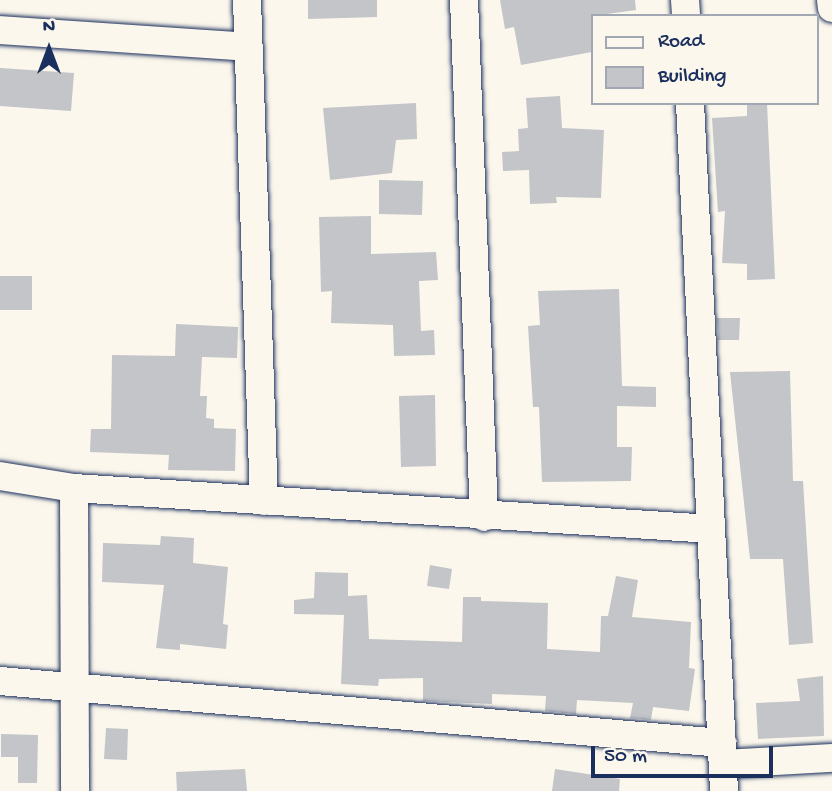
<!DOCTYPE html>
<html>
<head>
<meta charset="utf-8">
<style>
	body { margin:0 }
	#map { position:relative; width:832px; height:791px; overflow:hidden; background:#fbf7ec; font-family:"Gochi Hand",sans-serif }
	div>[style] { position:absolute }
	.building>* { inset:0; background:#c3c5c9 }
	.roads { filter:drop-shadow(0 0 2px #1b2f5e) drop-shadow(0 0 2px #1b2f5e) }
	.minor>* { height:28px; margin:-14px; padding:0 14px; transform-origin:14px; border-radius:14px; background:#fbf7ec }
	span { translate:-50% -50%; white-space:nowrap; text-align:center; line-height:1.15; -webkit-text-stroke:5px #fbf7ec; paint-order:stroke }
	.legend { position:absolute; left:591px; top:14px; width:228px; height:91px; box-sizing:border-box; background:#fbf7ec; border:2px solid #a1a7b3; margin:0; padding:9px 12px; list-style:none; font-size:21px; color:#1b2f5e }
	.legend li { display:flex; align-items:center; gap:14px; height:35px }
	.legend b { width:35px; border:2px solid #a1a7b3 }
	.north { position:absolute; left:14px; top:14px; width:70px; height:70px; -webkit-text-stroke:5px #fbf7ec; paint-order:stroke; rotate:0deg; font-size:19px; font-weight:700; line-height:28px; text-align:center; color:#1b2f5e }
	.north::after { content:''; display:block; margin:auto; width:24px; height:32px; background:#1b2f5e; clip-path:polygon(50% 0,100% 100%,50% 72%,0 100%) }
	.scale { position:absolute; left:591px; top:746px; width:182px; height:32px; box-sizing:border-box; border:4px solid #1b2f5e; border-top:0; padding-left:9px; font-size:21px; line-height:24px; white-space:nowrap; color:#1b2f5e; -webkit-text-stroke:5px #fbf7ec; paint-order:stroke }
</style>
</head>
<body>
<div id="map">
	<div class="building">
		<div style="clip-path:polygon(308px 0,377px 0,377px 17px,308px 19px)"></div>
		<div style="clip-path:polygon(500px 0,635px 0,636px 10px,592px 16px,592px 52px,521px 65px,514px 27px,505px 29px)"></div>
		<div style="clip-path:polygon(0 68px,74px 73px,71px 111px,0 106px)"></div>
		<div style="clip-path:polygon(560px 96px,562px 128px,604px 130px,601px 198px,556px 197px,557px 203px,530px 204px,529px 170px,503px 171px,502px 152px,519px 151px,518px 129px,528px 128px,526px 98px)"></div>
		<div style="clip-path:polygon(416px 103px,417px 139px,396px 140px,392px 173px,330px 180px,323px 108px)"></div>
		<div style="clip-path:polygon(747px 103px,767px 103px,775px 279px,747px 280px,747px 264px,722px 263px,725px 211px,718px 212px,712px 118px,747px 116px)"></div>
		<div style="clip-path:polygon(379px 180px,423px 181px,422px 215px,379px 214px)"></div>
		<div style="clip-path:polygon(371px 216px,371px 254px,436px 252px,438px 280px,419px 281px,421px 331px,434px 330px,435px 355px,394px 356px,393px 325px,331px 323px,332px 291px,321px 292px,319px 217px)"></div>
		<div style="clip-path:polygon(0 276px,32px 276px,32px 310px,0 310px)"></div>
		<div style="clip-path:polygon(619px 289px,622px 386px,656px 387px,656px 407px,617px 406px,617px 447px,632px 447px,631px 481px,542px 482px,539px 407px,533px 407px,528px 326px,540px 325px,538px 291px)"></div>
		<div style="clip-path:polygon(717px 318px,740px 318px,739px 340px,718px 340px)"></div>
		<div style="clip-path:polygon(176px 324px,238px 327px,237px 358px,202px 357px,200px 396px,207px 396px,206px 418px,214px 419px,214px 428px,236px 429px,235px 471px,168px 470px,169px 455px,90px 452px,91px 429px,111px 429px,112px 355px,175px 356px)"></div>
		<div style="clip-path:polygon(790px 371px,793px 481px,803px 481px,813px 643px,789px 645px,783px 559px,750px 559px,730px 372px)"></div>
		<div style="clip-path:polygon(435px 395px,436px 466px,401px 467px,399px 396px)"></div>
		<div style="clip-path:polygon(161px 536px,194px 538px,193px 563px,228px 567px,223px 624px,228px 625px,226px 649px,180px 644px,180px 650px,156px 648px,164px 585px,102px 582px,103px 543px,160px 545px)"></div>
		<div style="clip-path:polygon(430px 565px,452px 569px,449px 589px,427px 586px)"></div>
		<div style="clip-path:polygon(315px 572px,348px 573px,348px 596px,367px 595px,369px 639px,462px 642px,463px 597px,481px 597px,481px 601px,548px 603px,547px 649px,600px 652px,601px 616px,608px 616px,616px 576px,638px 580px,632px 617px,691px 622px,689px 668px,695px 669px,689px 711px,653px 707px,651px 720px,630px 718px,633px 703px,577px 700px,576px 714px,545px 711px,546px 696px,492px 694px,492px 704px,423px 701px,423px 678px,379px 679px,378px 686px,341px 684px,344px 615px,294px 614px,294px 600px,314px 598px)"></div>
		<div style="clip-path:polygon(823px 676px,824px 736px,758px 739px,756px 703px,800px 701px,797px 679px)"></div>
		<div style="clip-path:polygon(106px 728px,128px 729px,127px 760px,104px 759px)"></div>
		<div style="clip-path:polygon(1px 734px,38px 735px,37px 783px,18px 783px,18px 757px,1px 757px)"></div>
		<div style="clip-path:polygon(245px 769px,247px 791px,177px 791px,176px 772px)"></div>
		<div style="clip-path:polygon(555px 769px,620px 779px,619px 791px,552px 791px)"></div>
	</div>
	<div class="roads">
		<div class="minor">
			<div style="left:247px;top:0;width:501px;rotate:88.06deg"></div>
			<div style="left:464px;top:0;width:517px;rotate:87.78deg"></div>
			<div style="left:685px;top:0;width:16px;rotate:86deg"></div>
			<div style="left:831px;top:0;width:8px;rotate:83deg"></div>
			<div style="left:0;top:30px;width:248px;rotate:3.9deg"></div>
			<div style="left:690px;top:103px;width:689px;rotate:87.17deg"></div>
			<div style="left:0;top:476px;width:75px;rotate:9.2deg"></div>
			<div style="left:74px;top:488px;width:638px;rotate:3.68deg"></div>
			<div style="left:74px;top:488px;width:303px;rotate:89.8deg"></div>
			<div style="left:0;top:681px;width:725px;rotate:4.91deg"></div>
			<div style="left:723px;top:764px;width:109px;rotate:-3.2deg"></div>
		</div>
	</div>
	<ul class="legend">
	<li><b style="height:9px;background:#fbf7ec"></b>Road</li>
	<li><b style="height:19px;background:#c3c5c9"></b>Building</li>
	</ul>
	<div class="north">N</div>
	<div class="scale">50 m</div>
</div>
</body>
</html>
